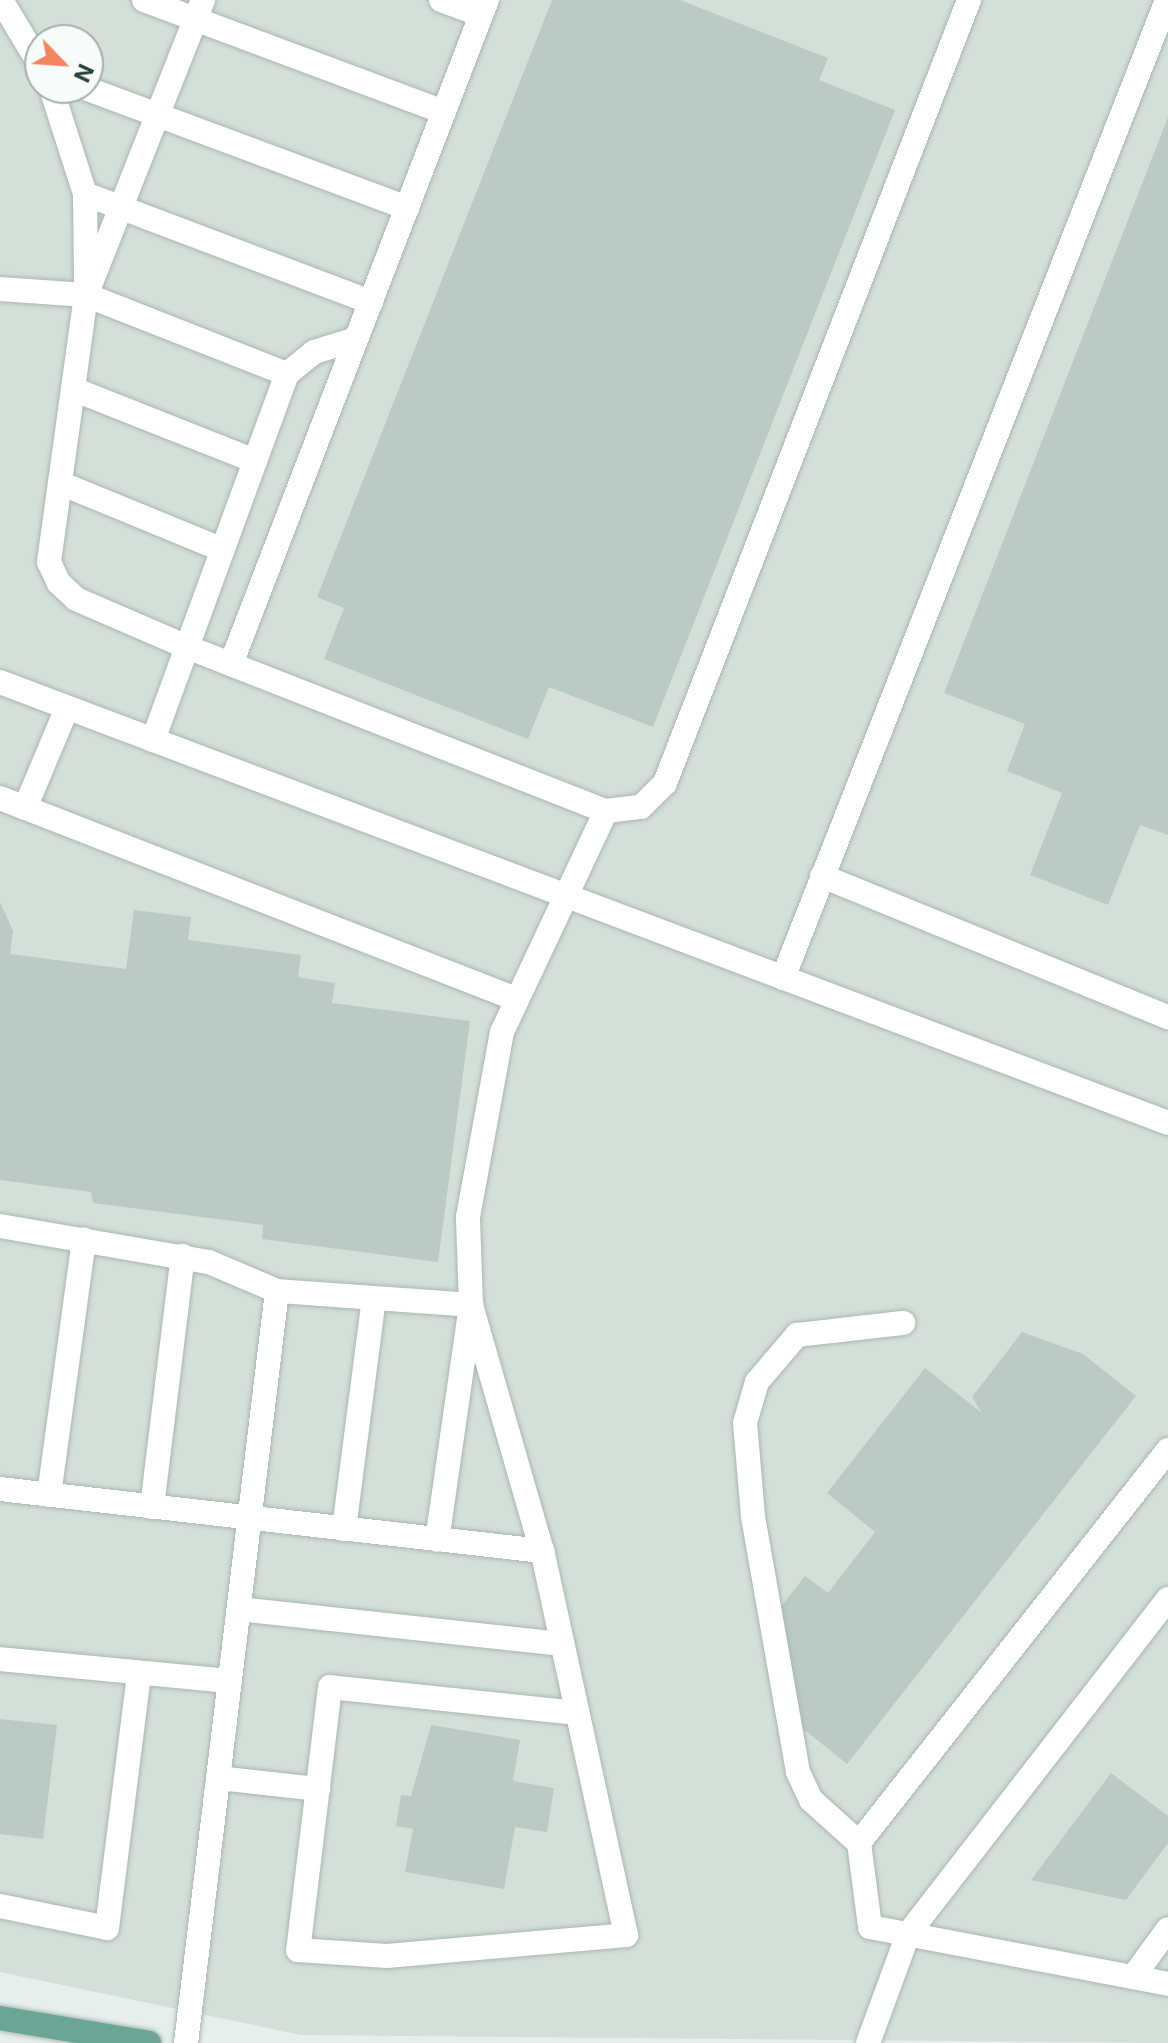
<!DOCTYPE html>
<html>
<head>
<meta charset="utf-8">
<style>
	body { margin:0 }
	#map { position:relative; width:1168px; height:2043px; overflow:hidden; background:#e6efeb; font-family:Inter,sans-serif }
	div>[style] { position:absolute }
	.built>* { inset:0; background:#d4dfda }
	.building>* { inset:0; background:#bbcac4 }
	.roads { filter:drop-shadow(0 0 2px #a8b8b2) drop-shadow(0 0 2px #a8b8b2) }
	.minor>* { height:24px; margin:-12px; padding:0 12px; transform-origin:12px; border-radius:12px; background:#fff }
	.major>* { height:24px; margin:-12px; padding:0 12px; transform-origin:12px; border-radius:12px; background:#6aa596 }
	span { translate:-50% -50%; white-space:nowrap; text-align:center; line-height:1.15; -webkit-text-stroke:8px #f7fbf9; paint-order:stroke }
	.north { position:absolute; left:24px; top:24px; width:80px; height:80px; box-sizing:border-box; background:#f7fbf9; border:2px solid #a3b1ad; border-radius:50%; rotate:115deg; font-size:22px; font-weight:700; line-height:32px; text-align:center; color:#24423a }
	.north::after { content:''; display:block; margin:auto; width:28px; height:36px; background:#f4845f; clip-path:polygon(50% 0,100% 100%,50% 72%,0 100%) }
</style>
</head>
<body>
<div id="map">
	<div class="built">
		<div style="clip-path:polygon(evenodd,0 0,1168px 0,1168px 2043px,301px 2035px,0 1972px,0 0,40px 40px,88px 40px,88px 88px,40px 88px,40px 40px)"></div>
	</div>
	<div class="building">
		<div style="clip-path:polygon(552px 0,680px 0,828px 58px,819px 80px,895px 110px,653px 727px,549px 687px,528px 739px,324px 659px,344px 608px,317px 597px)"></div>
		<div style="clip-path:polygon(1168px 117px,1168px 835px,1140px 825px,1108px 905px,1030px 875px,1062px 793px,1007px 771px,1025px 724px,944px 693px)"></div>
		<div style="clip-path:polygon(0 902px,13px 931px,10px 954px,126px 969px,134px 910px,191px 917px,188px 940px,301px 955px,298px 977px,335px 983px,332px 1003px,470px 1021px,438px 1262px,262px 1239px,263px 1225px,93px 1203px,91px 1192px,0 1180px)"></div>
		<div style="clip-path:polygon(1022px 1332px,1083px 1354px,1136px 1396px,847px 1764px,801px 1727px,780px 1608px,805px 1576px,828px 1593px,875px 1532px,827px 1493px,925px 1368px,982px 1413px,972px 1397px)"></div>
		<div style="clip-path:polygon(0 1719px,57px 1725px,43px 1839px,0 1834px)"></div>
		<div style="clip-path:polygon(431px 1725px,520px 1740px,513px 1781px,554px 1788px,547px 1832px,515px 1827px,504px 1889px,405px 1872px,413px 1829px,396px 1826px,401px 1795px,411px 1796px)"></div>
		<div style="clip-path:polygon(1111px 1773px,1168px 1816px,1168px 1843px,1126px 1900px,1031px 1880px)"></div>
	</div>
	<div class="roads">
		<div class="minor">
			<div style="left:1px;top:0;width:76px;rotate:59deg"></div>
			<div style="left:144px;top:0;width:320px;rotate:20.5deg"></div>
			<div style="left:203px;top:0;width:317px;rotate:111.6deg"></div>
			<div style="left:86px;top:295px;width:270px;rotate:97.9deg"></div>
			<div style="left:49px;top:562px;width:23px;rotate:65deg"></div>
			<div style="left:59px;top:583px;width:23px;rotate:43deg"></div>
			<div style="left:76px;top:599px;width:121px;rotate:23.4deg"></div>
			<div style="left:187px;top:647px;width:450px;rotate:21.4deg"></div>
			<div style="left:441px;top:0;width:43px;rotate:20.6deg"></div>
			<div style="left:51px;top:88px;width:111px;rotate:72.2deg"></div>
			<div style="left:85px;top:194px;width:86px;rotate:89.3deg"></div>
			<div style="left:85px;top:88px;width:344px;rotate:20.4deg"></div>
			<div style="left:85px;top:194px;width:306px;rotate:20.7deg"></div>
			<div style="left:0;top:289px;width:86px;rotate:4deg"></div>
			<div style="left:86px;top:295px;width:216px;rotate:21.5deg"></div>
			<div style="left:73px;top:389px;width:196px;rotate:21.6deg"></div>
			<div style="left:60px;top:483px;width:176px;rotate:22.3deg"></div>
			<div style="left:231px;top:664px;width:712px;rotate:-68.92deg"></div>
			<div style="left:0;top:682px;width:1248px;rotate:20.68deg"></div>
			<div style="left:153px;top:740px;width:390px;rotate:-69.9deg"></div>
			<div style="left:287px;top:374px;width:35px;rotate:-39deg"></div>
			<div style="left:314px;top:352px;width:44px;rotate:-17.2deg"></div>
			<div style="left:0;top:798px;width:554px;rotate:21.28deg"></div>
			<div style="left:25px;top:808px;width:108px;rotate:-67.2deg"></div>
			<div style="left:822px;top:876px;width:374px;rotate:22.2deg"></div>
			<div style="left:783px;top:978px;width:1051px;rotate:-68.56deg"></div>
			<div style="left:0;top:1226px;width:212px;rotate:9.8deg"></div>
			<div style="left:209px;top:1262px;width:74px;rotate:23.1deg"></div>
			<div style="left:277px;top:1291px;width:195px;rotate:4.1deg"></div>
			<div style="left:471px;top:1305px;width:237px;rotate:98.2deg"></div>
			<div style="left:1168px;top:1450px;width:500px;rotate:128.2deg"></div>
			<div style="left:859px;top:1843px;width:85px;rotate:82.5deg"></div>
			<div style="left:870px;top:1927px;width:303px;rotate:10.8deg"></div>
			<div style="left:0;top:1489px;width:546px;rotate:6.53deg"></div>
			<div style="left:49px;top:1495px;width:258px;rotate:-82.2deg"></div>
			<div style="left:152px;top:1507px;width:253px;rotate:-83deg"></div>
			<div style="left:344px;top:1529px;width:232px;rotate:-82.6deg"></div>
			<div style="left:239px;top:1609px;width:325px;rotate:6.2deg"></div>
			<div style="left:0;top:1659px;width:231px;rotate:5.5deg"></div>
			<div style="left:577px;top:1713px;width:248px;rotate:-174deg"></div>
			<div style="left:330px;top:1687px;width:265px;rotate:96.9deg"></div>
			<div style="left:298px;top:1950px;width:89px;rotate:3.9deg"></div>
			<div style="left:387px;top:1956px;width:240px;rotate:-5deg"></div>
			<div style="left:626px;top:1935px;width:393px;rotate:-102.3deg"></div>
			<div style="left:542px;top:1551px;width:256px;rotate:-106.1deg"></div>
			<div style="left:471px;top:1305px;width:88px;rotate:-92deg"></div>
			<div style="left:468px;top:1217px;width:188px;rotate:-79.6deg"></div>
			<div style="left:502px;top:1032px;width:244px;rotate:-64.8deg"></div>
			<div style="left:606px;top:811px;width:35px;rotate:-7deg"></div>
			<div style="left:641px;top:807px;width:34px;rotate:-45deg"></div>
			<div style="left:665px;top:783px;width:840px;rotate:-68.78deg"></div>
			<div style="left:218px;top:1778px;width:101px;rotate:6.3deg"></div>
			<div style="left:859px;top:1843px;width:64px;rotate:-138.1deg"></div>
			<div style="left:811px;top:1800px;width:31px;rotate:-115deg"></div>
			<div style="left:798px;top:1772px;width:260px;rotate:-100deg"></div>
			<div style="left:753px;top:1516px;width:93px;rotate:-94.9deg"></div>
			<div style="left:745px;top:1423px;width:43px;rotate:-73.7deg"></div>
			<div style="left:757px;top:1382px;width:62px;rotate:-49.6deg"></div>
			<div style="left:797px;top:1335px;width:107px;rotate:-6.5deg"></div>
			<div style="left:0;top:1906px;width:109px;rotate:11.6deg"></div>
			<div style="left:107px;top:1928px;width:254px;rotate:-82.8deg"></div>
			<div style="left:1133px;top:1977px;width:59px;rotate:-53.9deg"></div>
			<div style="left:186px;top:2043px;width:757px;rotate:-83.1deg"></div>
			<div style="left:868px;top:2043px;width:116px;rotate:-69.8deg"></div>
			<div style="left:908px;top:1934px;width:424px;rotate:-52.2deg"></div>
		</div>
		<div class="major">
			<div style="left:0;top:2018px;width:151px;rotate:9.5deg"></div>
		</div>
	</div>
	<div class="north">N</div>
</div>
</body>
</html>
